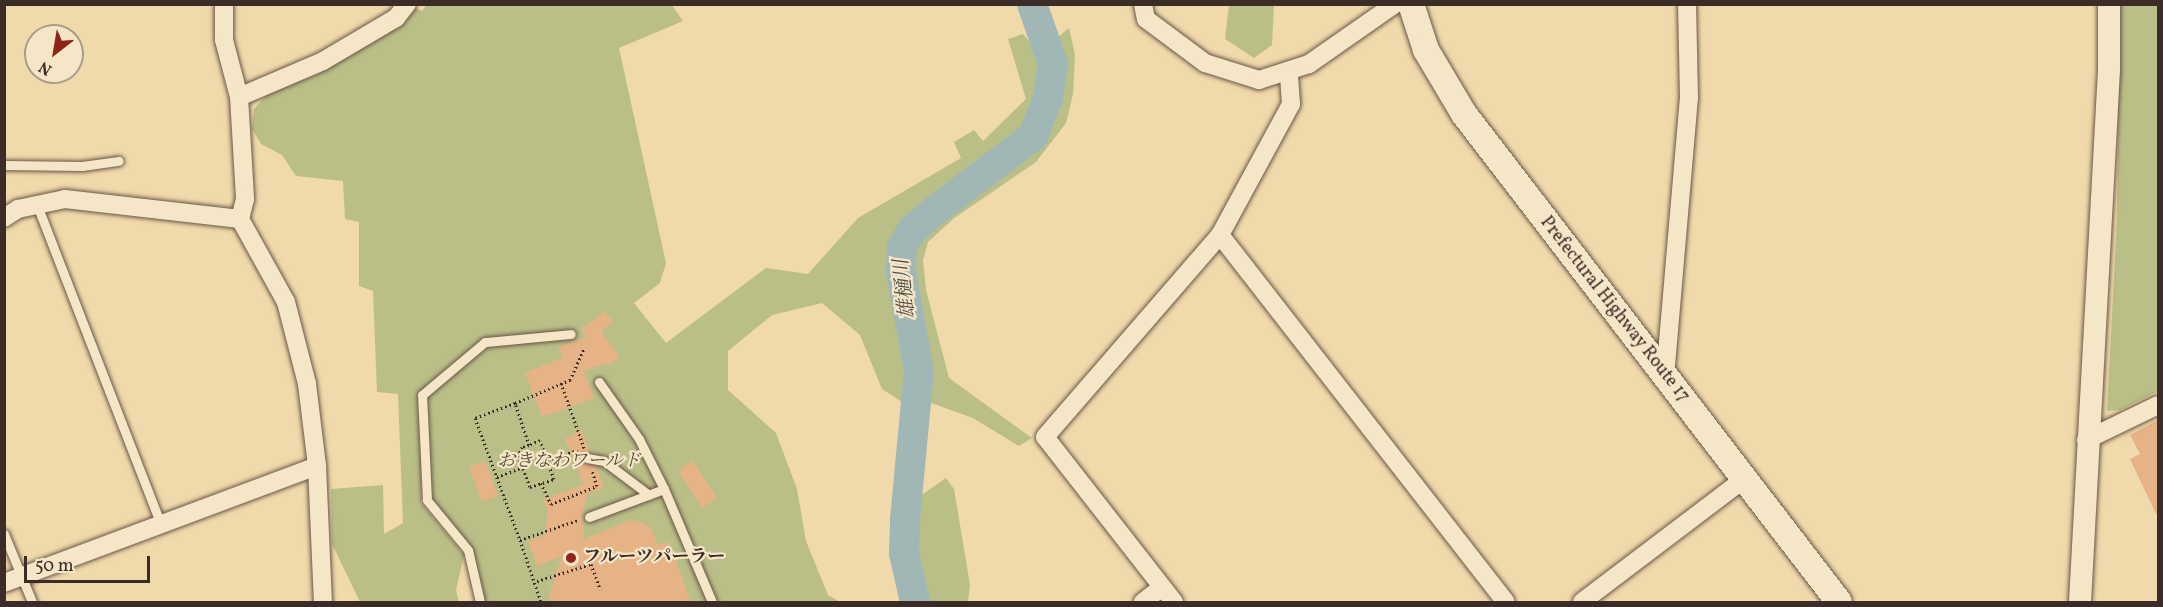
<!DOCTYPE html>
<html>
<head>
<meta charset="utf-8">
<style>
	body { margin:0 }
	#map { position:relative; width:2163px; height:607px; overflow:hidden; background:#f0d9ab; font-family:Vollkorn,"Noto Serif JP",serif }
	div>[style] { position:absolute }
	.green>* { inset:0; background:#babf88 }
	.river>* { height:30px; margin:-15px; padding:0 15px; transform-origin:15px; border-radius:15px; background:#a1b7b6 }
	.building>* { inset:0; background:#e6b386 }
	.path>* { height:3px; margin-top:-1.5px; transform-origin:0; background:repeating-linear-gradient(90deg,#3c2c27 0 1.5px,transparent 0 4.5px) }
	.roads { filter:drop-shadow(0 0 2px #695748) drop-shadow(0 0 2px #695748) }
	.service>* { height:9px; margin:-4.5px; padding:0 4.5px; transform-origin:4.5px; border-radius:4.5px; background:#f5e6c8 }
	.minor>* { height:18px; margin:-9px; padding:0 9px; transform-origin:9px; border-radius:9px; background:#f5e6c8 }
	.tertiary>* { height:22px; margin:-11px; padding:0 11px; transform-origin:11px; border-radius:11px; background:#f5e6c8 }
	.secondary>* { height:26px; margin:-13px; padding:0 13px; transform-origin:13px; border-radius:13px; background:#f5e6c8 }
	.dots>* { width:16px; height:16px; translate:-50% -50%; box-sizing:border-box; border:3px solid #f5e6c8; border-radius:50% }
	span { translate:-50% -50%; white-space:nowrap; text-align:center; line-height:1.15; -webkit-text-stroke:4.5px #f5e6c8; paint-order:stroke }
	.street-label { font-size:18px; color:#3c2c27 }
	.park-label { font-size:18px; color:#55493a; font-style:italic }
	.poi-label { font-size:18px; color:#3c2c27; font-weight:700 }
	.left { translate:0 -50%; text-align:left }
	.water-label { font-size:20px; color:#554f4b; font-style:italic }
	.frame { position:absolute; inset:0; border:6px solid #3c2c27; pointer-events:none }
	.north { position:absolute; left:24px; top:24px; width:60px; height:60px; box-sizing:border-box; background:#f5e6c8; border:2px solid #ab9c88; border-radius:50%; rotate:211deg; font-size:16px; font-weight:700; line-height:24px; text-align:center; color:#3c2c27 }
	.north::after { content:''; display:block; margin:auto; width:21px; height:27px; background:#8f2418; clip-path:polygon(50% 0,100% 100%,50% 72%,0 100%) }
	.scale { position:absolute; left:24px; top:556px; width:126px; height:27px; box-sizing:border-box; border:3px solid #3c2c27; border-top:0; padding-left:8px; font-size:18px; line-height:21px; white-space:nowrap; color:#3c2c27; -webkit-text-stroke:4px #f5e6c8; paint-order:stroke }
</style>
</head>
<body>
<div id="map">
	<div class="green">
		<div style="clip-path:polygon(427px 4px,672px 5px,683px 21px,619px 48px,666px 263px,660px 283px,634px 303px,666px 343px,766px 268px,808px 274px,858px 218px,961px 158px,954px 142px,974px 130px,983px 141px,1026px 99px,1008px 39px,1023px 34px,1040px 54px,1051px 106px,1063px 89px,1058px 37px,1069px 28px,1075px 55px,1073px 94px,1066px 123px,1036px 162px,953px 219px,928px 242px,923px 260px,926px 290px,949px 378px,1032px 438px,1019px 446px,973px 418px,931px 403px,905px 404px,882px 389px,860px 335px,822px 303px,772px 315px,728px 351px,728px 390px,776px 433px,797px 489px,806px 541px,828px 595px,840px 602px,476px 602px,466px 552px,424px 501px,421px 465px,421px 503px,464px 555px,456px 590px,459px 602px,360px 602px,332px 544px,331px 489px,383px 485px,384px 534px,403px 523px,398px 394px,377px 392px,373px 291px,359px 286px,359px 222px,345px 219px,343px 181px,296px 176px,282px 155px,261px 144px,252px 129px,254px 109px,268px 94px,320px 73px,414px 7px,422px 11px)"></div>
		<div style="clip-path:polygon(1229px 5px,1274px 5px,1272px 45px,1254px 58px,1225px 39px)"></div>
		<div style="clip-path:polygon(2119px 5px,2158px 5px,2158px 391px,2120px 410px,2107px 411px,2117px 219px)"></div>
		<div style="clip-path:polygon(946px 478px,954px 489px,970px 585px,968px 602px,904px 602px,891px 561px,917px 498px)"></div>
	</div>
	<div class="river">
		<div style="left:915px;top:602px;width:50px;rotate:-102.7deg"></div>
		<div style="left:904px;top:553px;width:34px;rotate:-88deg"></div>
		<div style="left:905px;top:519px;width:149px;rotate:-84.6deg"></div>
		<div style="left:919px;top:371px;width:101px;rotate:-100.3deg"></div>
		<div style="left:901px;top:272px;width:25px;rotate:-88deg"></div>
		<div style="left:902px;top:247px;width:21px;rotate:-59deg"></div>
		<div style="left:913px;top:229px;width:26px;rotate:-40deg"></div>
		<div style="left:933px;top:212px;width:126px;rotate:-37.2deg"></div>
		<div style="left:1033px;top:136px;width:41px;rotate:-68.5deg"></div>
		<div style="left:1048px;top:98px;width:34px;rotate:-82deg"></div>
		<div style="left:1053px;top:64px;width:64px;rotate:-109.3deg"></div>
	</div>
	<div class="building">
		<div style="clip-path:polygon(605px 311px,613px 322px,601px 332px,620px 357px,609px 365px,607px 363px,584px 371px,594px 398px,542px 417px,525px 373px,563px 357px,558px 347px,587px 337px,581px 329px)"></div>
		<div style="clip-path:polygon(2158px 420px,2158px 518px,2130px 459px,2140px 454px,2130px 435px)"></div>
		<div style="clip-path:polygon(581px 430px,590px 452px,582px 453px,581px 461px,596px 466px,604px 488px,588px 493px,582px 516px,584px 539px,632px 519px,651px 527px,658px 546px,669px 542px,691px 603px,563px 603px,548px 598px,562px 556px,537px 566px,528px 541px,545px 535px,548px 509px,542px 500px,584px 484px,565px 439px)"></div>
		<div style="clip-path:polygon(485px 461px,498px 496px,482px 502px,469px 467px)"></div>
		<div style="clip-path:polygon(693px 461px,717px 498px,702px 508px,678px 471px)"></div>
	</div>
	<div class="path">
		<div style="left:561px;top:383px;width:69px;rotate:70.5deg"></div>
		<div style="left:515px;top:403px;width:60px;rotate:-22.7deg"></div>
		<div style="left:570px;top:380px;width:34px;rotate:-66deg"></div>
		<div style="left:529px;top:445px;width:7px;rotate:164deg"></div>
		<div style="left:522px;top:447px;width:10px;rotate:114deg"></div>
		<div style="left:518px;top:456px;width:33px;rotate:69deg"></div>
		<div style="left:530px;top:487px;width:25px;rotate:-18deg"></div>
		<div style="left:554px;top:479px;width:41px;rotate:-109.7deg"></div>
		<div style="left:540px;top:440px;width:12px;rotate:156deg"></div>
		<div style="left:529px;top:445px;width:44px;rotate:-108.4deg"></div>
		<div style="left:515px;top:403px;width:43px;rotate:159.4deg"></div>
		<div style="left:475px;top:418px;width:130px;rotate:69.8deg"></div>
		<div style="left:520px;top:540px;width:61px;rotate:-19deg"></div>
		<div style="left:547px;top:460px;width:32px;rotate:-18deg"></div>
		<div style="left:497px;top:477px;width:28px;rotate:-21deg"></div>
		<div style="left:541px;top:483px;width:23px;rotate:65deg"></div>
		<div style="left:551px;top:504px;width:49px;rotate:-21.4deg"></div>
		<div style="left:597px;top:486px;width:16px;rotate:-108deg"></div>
		<div style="left:520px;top:540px;width:65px;rotate:71.3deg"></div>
		<div style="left:537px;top:581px;width:57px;rotate:-17.5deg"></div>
		<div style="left:591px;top:564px;width:27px;rotate:70deg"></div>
	</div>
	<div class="roads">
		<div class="service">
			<div style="left:4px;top:165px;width:78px;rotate:0.7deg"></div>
			<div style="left:82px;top:166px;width:37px;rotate:-8deg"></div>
			<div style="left:37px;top:205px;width:343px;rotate:68.8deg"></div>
			<div style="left:599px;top:382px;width:70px;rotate:54.9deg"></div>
			<div style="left:639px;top:439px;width:56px;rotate:63.4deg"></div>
			<div style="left:587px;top:458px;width:17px;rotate:10deg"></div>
			<div style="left:604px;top:461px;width:56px;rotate:37.1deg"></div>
			<div style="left:589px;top:517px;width:80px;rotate:-20.5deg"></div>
			<div style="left:664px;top:489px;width:123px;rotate:67deg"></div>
			<div style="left:4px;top:534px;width:74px;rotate:67.6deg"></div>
			<div style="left:480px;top:602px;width:53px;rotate:-103deg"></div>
			<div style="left:468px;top:550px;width:65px;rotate:-129.4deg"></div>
			<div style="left:427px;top:500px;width:105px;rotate:-92.7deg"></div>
			<div style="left:422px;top:395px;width:82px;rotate:-40.1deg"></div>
			<div style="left:485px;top:342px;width:86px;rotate:-5.3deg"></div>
		</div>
		<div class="minor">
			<div style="left:224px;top:4px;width:36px;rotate:90deg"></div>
			<div style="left:224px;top:40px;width:59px;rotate:75.3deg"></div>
			<div style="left:239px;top:97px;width:102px;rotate:86.6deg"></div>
			<div style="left:245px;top:199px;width:21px;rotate:104deg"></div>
			<div style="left:240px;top:219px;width:95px;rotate:61deg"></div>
			<div style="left:286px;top:302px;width:85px;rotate:75.6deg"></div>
			<div style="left:307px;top:384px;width:83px;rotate:83deg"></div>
			<div style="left:317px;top:466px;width:136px;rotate:87.5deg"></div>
			<div style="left:1143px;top:4px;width:15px;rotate:79deg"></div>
			<div style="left:1146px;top:19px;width:74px;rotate:36.7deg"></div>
			<div style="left:1205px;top:63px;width:57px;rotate:17.5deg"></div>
			<div style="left:1259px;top:80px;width:52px;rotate:-17.7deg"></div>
			<div style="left:1309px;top:64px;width:105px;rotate:-34.9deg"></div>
			<div style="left:239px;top:97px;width:91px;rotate:-23.2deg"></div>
			<div style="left:323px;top:61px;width:85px;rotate:-30.5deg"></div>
			<div style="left:396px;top:18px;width:18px;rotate:-52deg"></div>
			<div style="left:4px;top:218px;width:17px;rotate:-33deg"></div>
			<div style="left:18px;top:209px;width:48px;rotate:-12deg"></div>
			<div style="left:65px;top:199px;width:176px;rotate:6.5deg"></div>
			<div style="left:1220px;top:235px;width:465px;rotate:52.1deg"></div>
			<div style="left:1665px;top:377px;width:280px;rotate:-85.1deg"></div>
			<div style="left:1689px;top:98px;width:94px;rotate:-91.2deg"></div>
			<div style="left:2086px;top:440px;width:80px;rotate:-25.9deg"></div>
			<div style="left:4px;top:583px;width:334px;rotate:-20.5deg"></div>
			<div style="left:1143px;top:602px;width:24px;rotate:-38deg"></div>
			<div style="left:1174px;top:602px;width:209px;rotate:-128deg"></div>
			<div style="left:1045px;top:437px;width:267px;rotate:-49.1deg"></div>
			<div style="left:1220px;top:235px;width:149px;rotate:-61.5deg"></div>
			<div style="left:1291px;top:104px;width:31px;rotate:-94deg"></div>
			<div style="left:1582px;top:602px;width:203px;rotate:-37.2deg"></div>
		</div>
		<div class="tertiary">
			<div style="left:2080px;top:602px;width:533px;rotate:-86.88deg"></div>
			<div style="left:2109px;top:70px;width:66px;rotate:-90deg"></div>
		</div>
		<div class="secondary">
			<div style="left:1411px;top:4px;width:48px;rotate:71.9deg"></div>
			<div style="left:1426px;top:50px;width:74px;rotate:59.3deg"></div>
			<div style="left:1464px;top:114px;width:615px;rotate:52.46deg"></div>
		</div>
	</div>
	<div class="dots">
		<div style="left:571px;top:558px;background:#8f2418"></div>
	</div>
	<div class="street-label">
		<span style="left:1614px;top:310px;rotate:52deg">Prefectural Highway Route 17</span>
	</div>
	<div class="park-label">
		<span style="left:569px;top:462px">おきなわワールド</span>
	</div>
	<div class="poi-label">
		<span class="left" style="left:583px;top:558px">フルーツパーラー</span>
	</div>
	<div class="water-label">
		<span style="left:906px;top:289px;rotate:-97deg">雄樋川</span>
	</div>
	<div class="frame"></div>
	<div class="north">N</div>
	<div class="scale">50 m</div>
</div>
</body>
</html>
